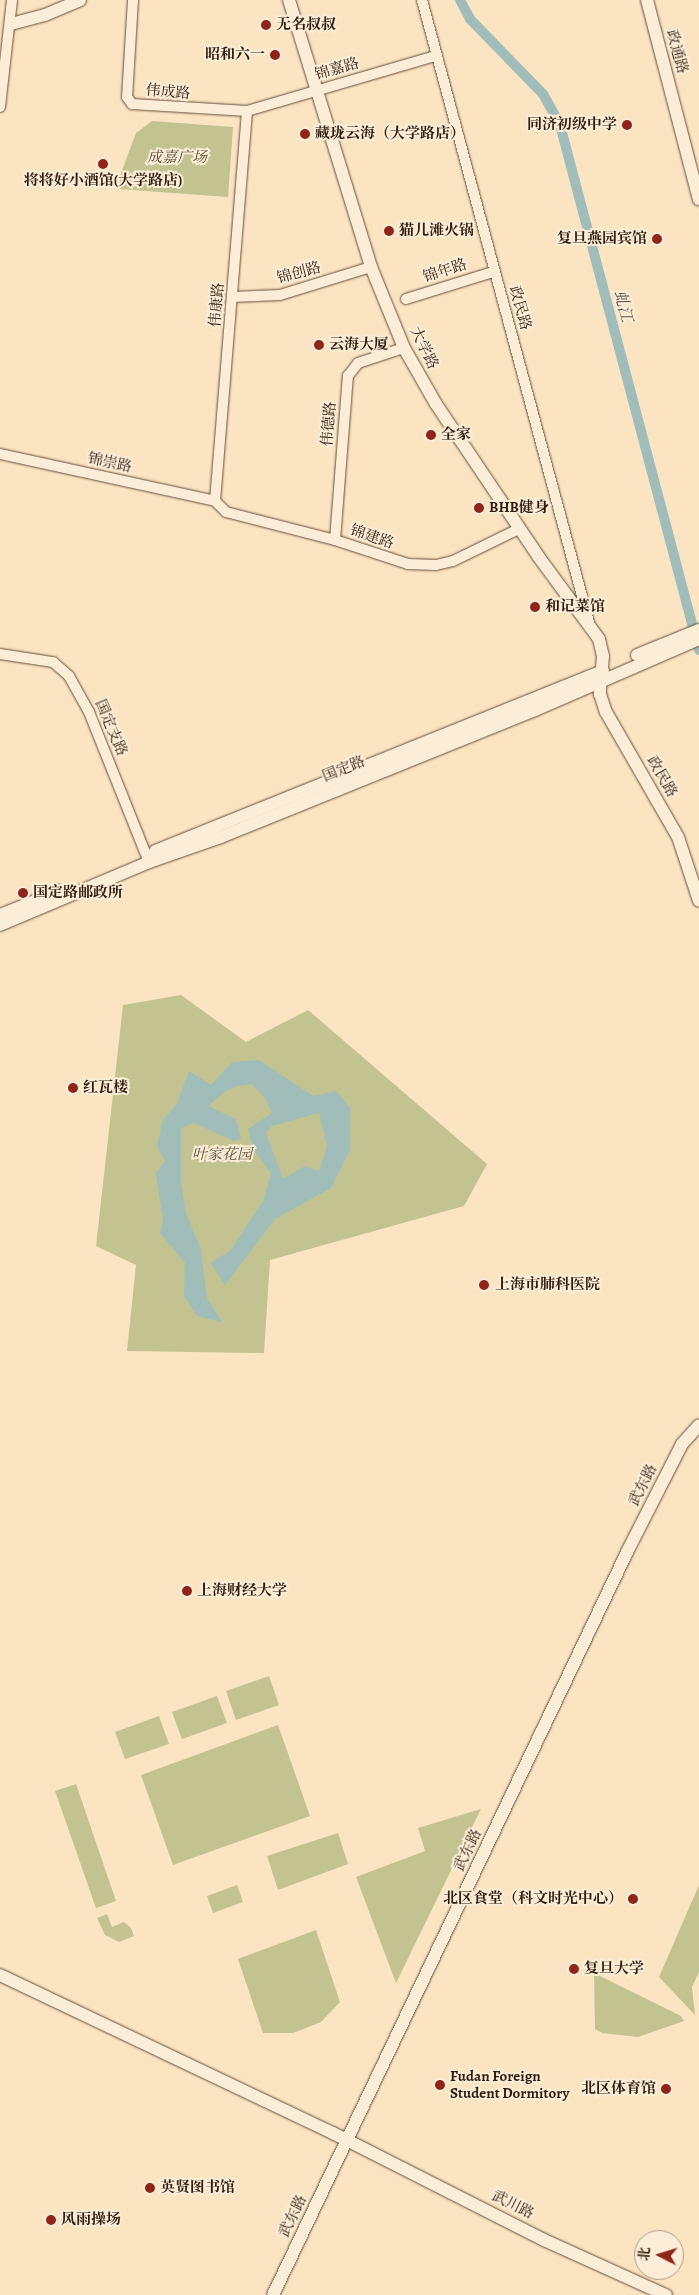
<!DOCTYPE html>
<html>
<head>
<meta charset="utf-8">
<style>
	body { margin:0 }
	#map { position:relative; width:699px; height:2295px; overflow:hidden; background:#fbe4c2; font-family:Alegreya,"Noto Serif SC",serif }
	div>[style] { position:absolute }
	.green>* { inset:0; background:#c2c391 }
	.water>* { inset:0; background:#a0bdba }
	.canal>* { height:10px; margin:-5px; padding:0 5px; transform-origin:5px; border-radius:5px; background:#a0bdba }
	.roads { filter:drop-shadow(0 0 1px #644f3c) drop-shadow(0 0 1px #644f3c) }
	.minor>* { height:10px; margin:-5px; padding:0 5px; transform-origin:5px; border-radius:5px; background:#fcedd7 }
	.tertiary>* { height:12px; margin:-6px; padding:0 6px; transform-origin:6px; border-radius:6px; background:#fcedd7 }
	.dots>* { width:14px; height:14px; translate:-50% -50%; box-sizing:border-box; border:2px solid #fcedd7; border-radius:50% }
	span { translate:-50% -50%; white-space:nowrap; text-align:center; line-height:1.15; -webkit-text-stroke:4px #fcedd7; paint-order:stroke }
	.poi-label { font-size:15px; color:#321d0f; font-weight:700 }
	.left { translate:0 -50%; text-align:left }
	.right { translate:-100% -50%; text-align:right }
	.street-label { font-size:15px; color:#321d0f }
	.park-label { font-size:15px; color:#5d4f36; font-style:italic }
	.water-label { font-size:16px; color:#534d42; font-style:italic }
	.north { position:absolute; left:634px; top:2230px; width:50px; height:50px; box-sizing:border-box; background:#fcedd7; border:1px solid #ab9a87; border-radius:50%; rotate:275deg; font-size:14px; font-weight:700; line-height:20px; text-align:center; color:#321d0f }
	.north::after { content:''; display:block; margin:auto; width:18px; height:22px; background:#8f2418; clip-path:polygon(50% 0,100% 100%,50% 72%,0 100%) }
</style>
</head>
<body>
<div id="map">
	<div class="green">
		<div style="clip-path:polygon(152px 121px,233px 127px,228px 197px,119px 189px,121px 173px,136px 133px)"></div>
		<div style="clip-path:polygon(181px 995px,246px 1042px,308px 1010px,487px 1164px,464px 1206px,270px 1260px,264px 1353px,127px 1351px,136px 1265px,96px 1246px,123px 1005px)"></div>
		<div style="clip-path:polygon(269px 1676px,279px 1705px,236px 1720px,226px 1691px)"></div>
		<div style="clip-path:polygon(217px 1696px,227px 1723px,182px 1739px,172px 1712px)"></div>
		<div style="clip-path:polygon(159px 1716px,169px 1744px,125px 1759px,115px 1732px)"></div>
		<div style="clip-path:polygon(278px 1725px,310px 1816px,173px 1865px,141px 1775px)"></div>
		<div style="clip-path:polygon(76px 1784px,116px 1901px,96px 1908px,55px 1791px)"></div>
		<div style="clip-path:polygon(481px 1809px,396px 1983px,356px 1877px,425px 1851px,418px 1828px)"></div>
		<div style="clip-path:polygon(338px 1833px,348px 1864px,278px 1890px,267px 1856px)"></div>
		<div style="clip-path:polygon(237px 1885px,243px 1902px,213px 1913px,207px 1896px)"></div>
		<div style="clip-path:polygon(699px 1885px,699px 1972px,692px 1987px,695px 2015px,659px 1977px)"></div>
		<div style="clip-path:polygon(107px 1914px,112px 1927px,124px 1922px,131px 1928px,134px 1936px,119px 1942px,105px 1935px,97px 1918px)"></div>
		<div style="clip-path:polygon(316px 1930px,340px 2002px,321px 2022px,293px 2033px,263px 2033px,238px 1959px)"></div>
		<div style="clip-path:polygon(594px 1973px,681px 2016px,684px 2021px,638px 2037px,602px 2033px,595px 2029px)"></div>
	</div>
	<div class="water">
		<div style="clip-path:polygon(evenodd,259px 1060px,313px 1096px,336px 1091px,350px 1107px,350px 1150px,331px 1188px,275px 1219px,225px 1285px,211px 1263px,231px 1250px,264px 1199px,271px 1173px,254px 1151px,248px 1129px,272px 1113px,265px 1098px,252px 1084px,237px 1086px,226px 1091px,208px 1106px,236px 1119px,241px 1139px,234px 1141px,194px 1123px,181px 1128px,181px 1184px,186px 1213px,201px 1250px,207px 1298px,222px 1322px,197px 1316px,184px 1296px,185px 1263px,160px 1233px,163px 1221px,156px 1173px,165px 1161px,157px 1146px,163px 1120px,177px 1104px,189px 1071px,211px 1085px,232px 1062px,259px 1060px,319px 1113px,327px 1147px,319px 1171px,305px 1166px,283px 1179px,266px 1133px,272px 1126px,319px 1113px)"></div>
	</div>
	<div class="canal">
		<div style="left:460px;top:0;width:21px;rotate:62deg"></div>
		<div style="left:470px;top:19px;width:105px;rotate:45.8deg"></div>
		<div style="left:543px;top:94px;width:35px;rotate:61deg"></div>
		<div style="left:560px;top:125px;width:543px;rotate:75.17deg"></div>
	</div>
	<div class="roads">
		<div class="minor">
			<div style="left:133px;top:0;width:97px;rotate:93.5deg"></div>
			<div style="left:127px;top:97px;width:9px;rotate:54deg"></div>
			<div style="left:132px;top:104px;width:115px;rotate:3.5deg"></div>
			<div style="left:247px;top:111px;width:196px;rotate:-16.3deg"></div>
			<div style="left:422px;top:0;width:644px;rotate:74.97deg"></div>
			<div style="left:0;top:107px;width:108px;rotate:-83.6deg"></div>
			<div style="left:232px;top:297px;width:48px;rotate:-2.4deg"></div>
			<div style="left:280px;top:295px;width:95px;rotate:-17.1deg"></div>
			<div style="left:406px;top:299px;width:91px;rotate:-17.2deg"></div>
			<div style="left:0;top:454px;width:220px;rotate:12.3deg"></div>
			<div style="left:215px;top:501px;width:391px;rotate:-85.3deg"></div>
			<div style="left:215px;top:501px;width:16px;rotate:45deg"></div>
			<div style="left:226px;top:512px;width:113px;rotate:14.4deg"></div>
			<div style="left:335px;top:540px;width:77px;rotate:18.2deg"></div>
			<div style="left:408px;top:564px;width:28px;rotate:2deg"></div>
			<div style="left:436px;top:565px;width:17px;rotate:-13deg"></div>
			<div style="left:453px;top:561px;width:73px;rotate:-25.9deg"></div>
			<div style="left:335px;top:540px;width:165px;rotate:-85.5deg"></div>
			<div style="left:348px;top:376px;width:16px;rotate:-52deg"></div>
			<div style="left:358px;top:363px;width:48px;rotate:-18.1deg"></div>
			<div style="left:0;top:654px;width:54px;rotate:8.6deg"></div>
			<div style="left:53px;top:662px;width:21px;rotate:41deg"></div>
			<div style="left:69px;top:676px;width:41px;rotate:60.9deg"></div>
			<div style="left:89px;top:712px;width:162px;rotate:68.2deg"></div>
		</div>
		<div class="tertiary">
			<div style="left:289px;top:0;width:279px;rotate:72.9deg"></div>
			<div style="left:371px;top:267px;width:87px;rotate:67.8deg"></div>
			<div style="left:404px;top:348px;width:64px;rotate:60.3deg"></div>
			<div style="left:436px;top:404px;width:183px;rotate:56.1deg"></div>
			<div style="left:538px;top:556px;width:103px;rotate:53.7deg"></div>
			<div style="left:599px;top:639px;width:17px;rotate:77deg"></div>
			<div style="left:603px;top:656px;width:38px;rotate:95deg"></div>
			<div style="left:600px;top:694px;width:19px;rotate:72deg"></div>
			<div style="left:606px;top:712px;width:144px;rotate:60.1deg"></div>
			<div style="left:678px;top:837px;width:67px;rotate:71.8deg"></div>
			<div style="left:647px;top:0;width:206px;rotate:75.4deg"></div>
			<div style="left:11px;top:24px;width:35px;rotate:-15deg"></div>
			<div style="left:45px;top:15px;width:38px;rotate:-23deg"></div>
			<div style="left:637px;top:655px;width:67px;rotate:-22deg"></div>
			<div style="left:155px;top:851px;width:483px;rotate:-21.9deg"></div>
			<div style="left:0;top:915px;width:65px;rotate:-21.8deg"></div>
			<div style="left:0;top:925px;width:162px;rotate:-22.9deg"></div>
			<div style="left:149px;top:862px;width:76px;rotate:-19.1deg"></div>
			<div style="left:221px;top:837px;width:339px;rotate:-22deg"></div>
			<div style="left:535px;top:710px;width:179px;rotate:-23.4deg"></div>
			<div style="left:0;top:1975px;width:369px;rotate:25.4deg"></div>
			<div style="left:333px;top:2133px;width:237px;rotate:26.9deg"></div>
			<div style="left:544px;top:2240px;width:134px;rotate:24.3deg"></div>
			<div style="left:273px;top:2295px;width:823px;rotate:-64.52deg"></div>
			<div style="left:627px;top:1552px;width:121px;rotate:-63deg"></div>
			<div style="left:682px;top:1444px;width:25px;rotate:-48deg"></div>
		</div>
	</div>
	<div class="dots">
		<div style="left:266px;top:25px;background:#8f2418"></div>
		<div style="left:275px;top:55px;background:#8f2418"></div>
		<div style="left:627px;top:125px;background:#8f2418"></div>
		<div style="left:305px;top:134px;background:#8f2418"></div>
		<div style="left:103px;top:164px;background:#8f2418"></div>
		<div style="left:389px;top:231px;background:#8f2418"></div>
		<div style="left:657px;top:239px;background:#8f2418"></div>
		<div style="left:319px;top:345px;background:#8f2418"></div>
		<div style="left:431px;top:435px;background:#8f2418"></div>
		<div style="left:479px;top:508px;background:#8f2418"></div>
		<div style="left:535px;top:607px;background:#8f2418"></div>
		<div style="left:23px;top:893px;background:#8f2418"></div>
		<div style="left:73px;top:1088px;background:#8f2418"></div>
		<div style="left:484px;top:1285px;background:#8f2418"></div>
		<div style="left:187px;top:1591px;background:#8f2418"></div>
		<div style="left:633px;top:1899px;background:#8f2418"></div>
		<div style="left:574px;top:1969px;background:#8f2418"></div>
		<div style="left:440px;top:2085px;background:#8f2418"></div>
		<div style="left:666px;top:2089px;background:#8f2418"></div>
		<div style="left:150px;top:2188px;background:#8f2418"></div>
		<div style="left:51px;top:2220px;background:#8f2418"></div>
	</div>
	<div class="poi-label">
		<span class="left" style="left:276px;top:25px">无名叔叔</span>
		<span class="right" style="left:265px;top:55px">昭和六一</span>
		<span class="right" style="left:617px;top:125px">同济初级中学</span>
		<span class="left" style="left:315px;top:134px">藏珑云海（大学路店）</span>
		<span style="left:103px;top:181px">将将好小酒馆(大学路店)</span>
		<span class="left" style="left:399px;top:231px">猫儿滩火锅</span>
		<span class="right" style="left:647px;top:239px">复旦燕园宾馆</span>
		<span class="left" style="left:329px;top:345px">云海大厦</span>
		<span class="left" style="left:441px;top:435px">全家</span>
		<span class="left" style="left:489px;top:508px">BHB健身</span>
		<span class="left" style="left:545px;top:607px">和记菜馆</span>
		<span class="left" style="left:33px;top:893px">国定路邮政所</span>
		<span class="left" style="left:83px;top:1088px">红瓦楼</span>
		<span class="left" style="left:495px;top:1285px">上海市肺科医院</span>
		<span class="left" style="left:197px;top:1591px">上海财经大学</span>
		<span class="right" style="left:623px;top:1899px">北区食堂（科文时光中心）</span>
		<span class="left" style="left:584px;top:1969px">复旦大学</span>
		<span class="left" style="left:450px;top:2085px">Fudan Foreign<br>Student Dormitory</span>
		<span class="right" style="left:656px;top:2089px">北区体育馆</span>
		<span class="left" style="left:160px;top:2188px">英贤图书馆</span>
		<span class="left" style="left:61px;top:2220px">风雨操场</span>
	</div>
	<div class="street-label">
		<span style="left:677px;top:52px;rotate:75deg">政通路</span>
		<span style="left:337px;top:69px;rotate:-16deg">锦嘉路</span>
		<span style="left:168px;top:92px;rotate:5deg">伟成路</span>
		<span style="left:445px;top:271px;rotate:-18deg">锦年路</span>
		<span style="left:299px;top:273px;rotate:-15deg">锦创路</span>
		<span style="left:217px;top:305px;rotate:-85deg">伟康路</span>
		<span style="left:520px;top:308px;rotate:74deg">政民路</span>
		<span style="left:424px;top:348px;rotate:64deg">大学路</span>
		<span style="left:329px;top:424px;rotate:-85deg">伟德路</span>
		<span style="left:110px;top:463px;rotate:12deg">锦崇路</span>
		<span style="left:372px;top:537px;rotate:19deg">锦建路</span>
		<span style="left:111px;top:728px;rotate:67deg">国定支路</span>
		<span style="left:344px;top:769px;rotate:-22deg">国定路</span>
		<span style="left:662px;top:777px;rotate:60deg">政民路</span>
		<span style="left:643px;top:1485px;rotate:-63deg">武东路</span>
		<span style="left:468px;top:1850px;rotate:-64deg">武东路</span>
		<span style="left:513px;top:2205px;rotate:27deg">武川路</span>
		<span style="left:293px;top:2216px;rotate:-64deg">武东路</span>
	</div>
	<div class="park-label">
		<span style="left:177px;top:158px">成嘉广场</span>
		<span style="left:222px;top:1155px">叶家花园</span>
	</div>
	<div class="water-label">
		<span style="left:623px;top:306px;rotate:75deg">虬江</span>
	</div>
	<div class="north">北</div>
</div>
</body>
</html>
